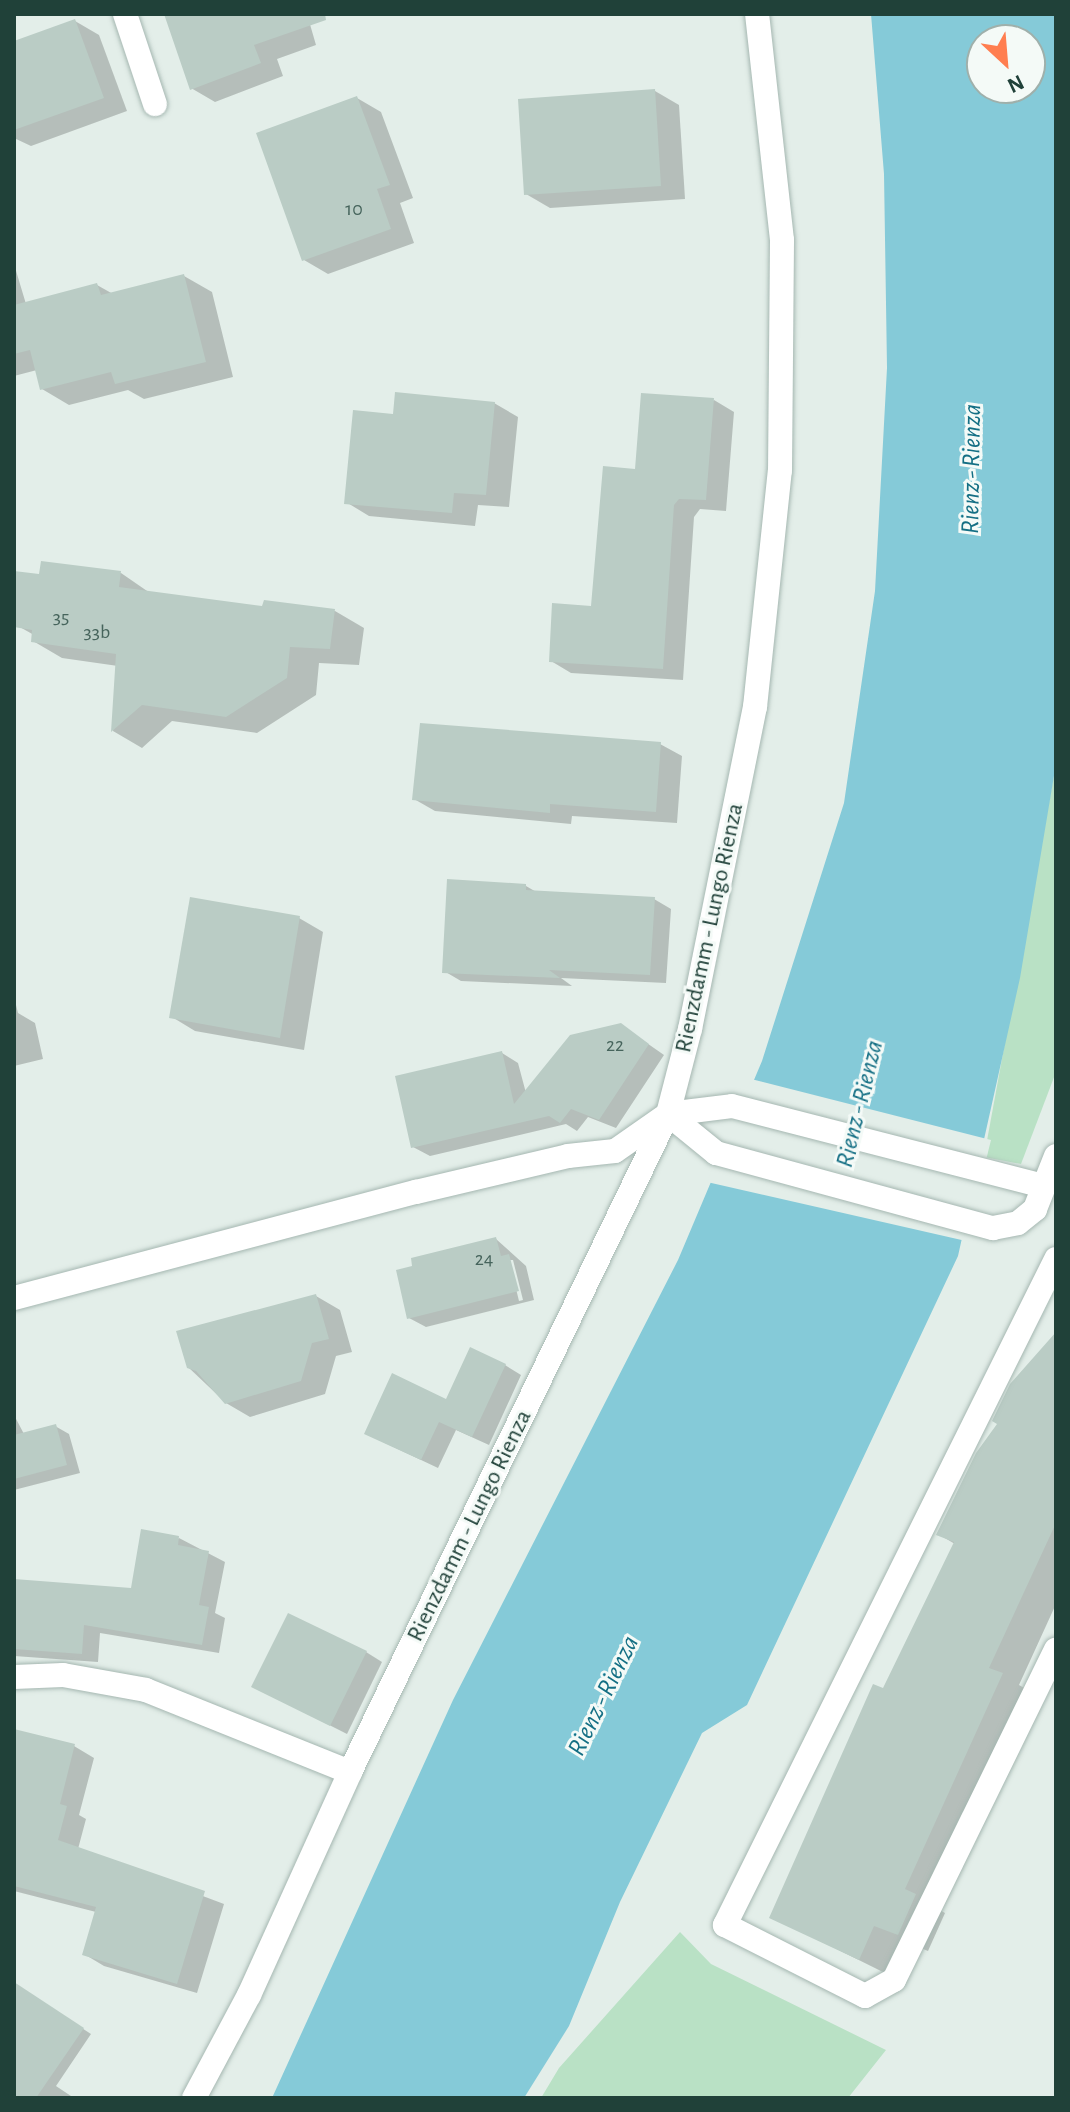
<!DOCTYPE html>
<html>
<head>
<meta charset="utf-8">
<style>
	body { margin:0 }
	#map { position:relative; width:1070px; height:2112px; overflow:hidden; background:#e3eee9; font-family:"Alegreya Sans",sans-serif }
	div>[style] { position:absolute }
	.green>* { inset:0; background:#b9e1c5 }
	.water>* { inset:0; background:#85cad8 }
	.pier>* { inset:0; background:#e3eee9 }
	.shadow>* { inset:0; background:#0003 }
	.building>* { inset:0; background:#baccc5 }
	.roads { filter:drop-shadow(0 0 2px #a5b7b1) drop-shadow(0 0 2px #a5b7b1) }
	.service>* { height:24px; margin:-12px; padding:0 12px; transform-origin:12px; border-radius:12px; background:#fff }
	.minor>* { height:24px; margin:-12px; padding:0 12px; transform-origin:12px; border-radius:12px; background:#fff }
	.tertiary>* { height:24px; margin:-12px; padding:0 12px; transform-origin:12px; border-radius:12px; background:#fff }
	span { translate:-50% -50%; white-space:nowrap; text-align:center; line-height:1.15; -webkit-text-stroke:6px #f4faf7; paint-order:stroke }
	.number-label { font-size:20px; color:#46645c }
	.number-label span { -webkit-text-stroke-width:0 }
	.street-label { font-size:24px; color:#204139 }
	.water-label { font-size:26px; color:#146f84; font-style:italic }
	.frame { position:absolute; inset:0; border:16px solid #204139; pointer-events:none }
	.north { position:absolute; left:966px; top:24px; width:80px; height:80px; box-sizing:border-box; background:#f4faf7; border:2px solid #9fb0ab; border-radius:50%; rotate:154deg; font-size:22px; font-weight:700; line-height:32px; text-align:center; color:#204139 }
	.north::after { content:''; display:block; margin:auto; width:28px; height:36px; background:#ff7e50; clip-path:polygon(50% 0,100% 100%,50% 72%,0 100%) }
</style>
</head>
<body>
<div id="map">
	<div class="green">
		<div style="clip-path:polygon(1056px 764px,1056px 1072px,1021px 1164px,984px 1157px)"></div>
		<div style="clip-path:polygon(680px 1932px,711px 1964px,886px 2050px,848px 2098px,541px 2098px,559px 2068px)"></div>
	</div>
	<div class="water">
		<div style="clip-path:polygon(evenodd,871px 14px,1056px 14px,1056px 764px,1020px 978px,958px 1256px,747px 1705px,702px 1733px,620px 1902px,569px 2026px,524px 2098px,272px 2098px,453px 1700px,678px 1260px,762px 1061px,844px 803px,875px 591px,887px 368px,884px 174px,871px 14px,982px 40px,1030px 40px,1030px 88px,982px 88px,982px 40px)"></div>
	</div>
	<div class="pier">
		<div style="clip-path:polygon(751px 1079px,991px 1140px,966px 1241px,707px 1182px)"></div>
	</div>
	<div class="shadow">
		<div style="clip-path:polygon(167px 14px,307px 14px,316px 45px,277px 59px,283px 76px,215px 102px,191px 88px)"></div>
		<div style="clip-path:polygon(75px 21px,99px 35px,127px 111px,31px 146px,14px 138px,14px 43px)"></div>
		<div style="clip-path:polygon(655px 91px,679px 105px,685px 199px,550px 208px,526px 194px)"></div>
		<div style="clip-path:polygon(357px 98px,381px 112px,413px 198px,400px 203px,414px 243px,328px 274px,304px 260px)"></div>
		<div style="clip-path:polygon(14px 264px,26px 304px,97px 285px,113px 294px,184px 276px,212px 292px,233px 377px,144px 399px,128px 390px,69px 405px,42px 389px,37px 370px,14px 376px)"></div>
		<div style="clip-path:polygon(714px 400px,734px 412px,726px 511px,700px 509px,694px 517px,683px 680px,571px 673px,551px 661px,593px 608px,637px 471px)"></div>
		<div style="clip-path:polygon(494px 403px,518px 417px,509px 507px,478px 505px,475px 526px,369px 516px,346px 502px,395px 416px)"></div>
		<div style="clip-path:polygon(121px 573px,150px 593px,263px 608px,335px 611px,364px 628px,359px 665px,319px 663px,316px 695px,257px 733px,172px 721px,142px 748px,113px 731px,118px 666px,62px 658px,33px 641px,34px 635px,18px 626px,14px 612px,14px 584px,41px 577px)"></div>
		<div style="clip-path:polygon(660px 744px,682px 756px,677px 823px,572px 816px,571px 824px,435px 811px,414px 799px)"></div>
		<div style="clip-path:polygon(526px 886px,538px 893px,654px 899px,671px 909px,666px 983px,561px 978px,572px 986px,461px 981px,444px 971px)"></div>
		<div style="clip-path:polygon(299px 918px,323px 932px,304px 1050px,195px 1031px,172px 1017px)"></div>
		<div style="clip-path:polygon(14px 997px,18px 1013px,35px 1023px,43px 1059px,14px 1066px)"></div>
		<div style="clip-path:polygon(621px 1025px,664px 1055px,616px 1128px,588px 1117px,577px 1131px,566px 1124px,430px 1156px,413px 1147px,502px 1053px,518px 1063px,526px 1093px)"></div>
		<div style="clip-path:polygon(evenodd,496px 1239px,526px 1266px,534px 1300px,426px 1327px,409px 1318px,496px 1239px,509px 1260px,513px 1260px,523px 1300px,519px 1301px,509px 1260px)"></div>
		<div style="clip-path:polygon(316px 1296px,340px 1310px,352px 1352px,336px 1356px,325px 1394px,250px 1417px,226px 1403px,188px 1367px)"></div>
		<div style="clip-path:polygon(1056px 1336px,1056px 1604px,1019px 1685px,1031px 1692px,934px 1907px,945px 1913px,928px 1951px,904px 1941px,889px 1975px,772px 1917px,955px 1544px,938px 1534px)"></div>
		<div style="clip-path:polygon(505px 1365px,521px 1375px,489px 1445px,456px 1430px,438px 1468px,383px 1442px)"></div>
		<div style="clip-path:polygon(14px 1415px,24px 1434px,55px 1426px,69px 1434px,80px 1473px,14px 1490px)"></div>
		<div style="clip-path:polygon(179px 1538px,225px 1562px,215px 1613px,225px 1618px,219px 1653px,100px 1633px,98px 1662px,14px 1656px,14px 1581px,133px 1590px)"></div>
		<div style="clip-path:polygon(366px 1652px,382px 1662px,347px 1734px,270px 1695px)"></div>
		<div style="clip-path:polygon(14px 1731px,74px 1746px,94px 1758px,79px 1815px,86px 1819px,78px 1849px,224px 1904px,197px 1993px,104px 1966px,84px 1954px,96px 1912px,14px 1891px)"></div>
		<div style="clip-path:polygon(14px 1984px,91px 2034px,56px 2086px,74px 2098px,14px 2098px)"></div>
	</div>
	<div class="building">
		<div style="clip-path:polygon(164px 14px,325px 14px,326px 20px,254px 45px,261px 63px,190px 90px)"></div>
		<div style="clip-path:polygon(75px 19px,104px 98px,14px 130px,14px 41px)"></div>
		<div style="clip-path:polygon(655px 89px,661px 186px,524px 195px,518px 99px)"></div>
		<div style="clip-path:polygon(357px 96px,390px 185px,377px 189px,391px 229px,302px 261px,256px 133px)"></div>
		<div style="clip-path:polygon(184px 274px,206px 362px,115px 384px,111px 372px,40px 390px,30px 350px,14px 354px,14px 305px,97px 283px,101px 295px)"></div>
		<div style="clip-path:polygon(395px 392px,495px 402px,486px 495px,454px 493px,452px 513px,344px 504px,353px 410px,393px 414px)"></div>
		<div style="clip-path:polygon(641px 393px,714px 398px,706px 500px,679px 499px,674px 505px,663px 669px,549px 662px,552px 603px,591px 606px,603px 466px,635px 469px)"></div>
		<div style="clip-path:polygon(41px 561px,121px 571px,119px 587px,262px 606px,264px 600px,335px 609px,330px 649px,290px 647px,287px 678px,226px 717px,142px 705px,111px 732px,116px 654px,31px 642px,32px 630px,14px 627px,14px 571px,39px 574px)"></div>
		<div style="clip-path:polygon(420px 723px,661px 742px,656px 812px,550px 804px,550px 813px,412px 800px)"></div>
		<div style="clip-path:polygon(447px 879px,526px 884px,526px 890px,655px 897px,650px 975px,549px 970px,560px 978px,442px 973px)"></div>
		<div style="clip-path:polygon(190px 897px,300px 916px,280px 1038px,169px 1018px)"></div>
		<div style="clip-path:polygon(621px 1023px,649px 1044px,599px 1120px,571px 1109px,560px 1123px,549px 1116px,411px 1148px,395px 1076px,502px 1051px,514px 1104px,570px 1035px)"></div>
		<div style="clip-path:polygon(496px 1237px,501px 1256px,509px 1254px,519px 1291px,407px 1319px,396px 1270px,412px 1266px,411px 1258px)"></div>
		<div style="clip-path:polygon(316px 1294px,329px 1339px,312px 1343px,301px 1381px,225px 1404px,196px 1371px,187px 1368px,176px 1331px)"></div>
		<div style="clip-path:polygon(1056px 1332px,1056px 1523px,989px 1668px,1003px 1673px,905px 1889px,916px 1894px,898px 1935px,874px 1926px,859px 1960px,769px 1918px,873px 1684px,883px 1688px,954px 1542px,936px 1535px,976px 1453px,997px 1424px,992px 1421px,1010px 1384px)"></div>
		<div style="clip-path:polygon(470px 1347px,506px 1364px,472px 1437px,439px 1422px,421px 1460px,364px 1434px,392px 1373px,446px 1399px)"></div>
		<div style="clip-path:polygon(56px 1424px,67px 1465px,14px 1479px,14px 1435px)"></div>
		<div style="clip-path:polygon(141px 1529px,179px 1536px,178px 1545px,209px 1551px,199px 1605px,209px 1607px,202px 1645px,84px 1625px,82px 1654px,14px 1649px,14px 1579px,131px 1588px)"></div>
		<div style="clip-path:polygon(288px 1613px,367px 1651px,330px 1726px,251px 1687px)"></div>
		<div style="clip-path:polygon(14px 1729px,75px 1744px,60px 1804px,67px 1806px,58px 1840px,205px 1891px,177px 1984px,82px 1955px,96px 1907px,14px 1886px)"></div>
		<div style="clip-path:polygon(14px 1982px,84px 2028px,36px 2098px,14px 2098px)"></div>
	</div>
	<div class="roads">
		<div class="service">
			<div style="left:1056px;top:1259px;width:744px;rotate:116.43deg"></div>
			<div style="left:725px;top:1925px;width:157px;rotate:26.9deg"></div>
			<div style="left:865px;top:1996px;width:33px;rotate:-29deg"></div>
			<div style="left:894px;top:1980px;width:368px;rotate:-63.9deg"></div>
		</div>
		<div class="minor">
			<div style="left:125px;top:14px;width:95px;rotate:71.6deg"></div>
			<div style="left:668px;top:1114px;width:62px;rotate:39.1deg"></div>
			<div style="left:716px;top:1153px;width:287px;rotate:15.2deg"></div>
			<div style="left:993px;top:1228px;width:25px;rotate:-11deg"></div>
			<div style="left:1018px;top:1223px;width:22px;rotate:-39deg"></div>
			<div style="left:1035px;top:1209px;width:57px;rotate:-68.4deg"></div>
			<div style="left:668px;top:1114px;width:64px;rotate:-7.1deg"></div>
			<div style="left:732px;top:1106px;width:322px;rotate:14.4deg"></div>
			<div style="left:14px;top:1677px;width:49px;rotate:-2.3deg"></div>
			<div style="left:63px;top:1675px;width:84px;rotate:10.2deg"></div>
			<div style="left:146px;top:1690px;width:220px;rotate:21.9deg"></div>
			<div style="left:194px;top:2098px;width:117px;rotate:-61.9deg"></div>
			<div style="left:249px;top:1995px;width:245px;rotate:-65.6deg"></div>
			<div style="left:350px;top:1772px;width:731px;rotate:-64.21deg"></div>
		</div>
		<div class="tertiary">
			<div style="left:14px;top:1298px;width:416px;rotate:-14.8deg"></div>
			<div style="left:416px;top:1192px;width:156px;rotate:-13.3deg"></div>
			<div style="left:568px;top:1156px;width:47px;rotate:-6.1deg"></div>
			<div style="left:615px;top:1151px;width:65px;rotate:-34.9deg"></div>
			<div style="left:668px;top:1114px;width:88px;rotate:-75.5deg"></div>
			<div style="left:690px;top:1029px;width:328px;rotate:-78.6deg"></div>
			<div style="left:755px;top:707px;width:237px;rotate:-84deg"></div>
			<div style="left:780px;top:471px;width:231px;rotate:-89.5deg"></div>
			<div style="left:782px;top:240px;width:227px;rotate:-96.3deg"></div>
		</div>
	</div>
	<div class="number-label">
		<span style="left:354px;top:209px">10</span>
		<span style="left:61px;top:617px">35</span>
		<span style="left:97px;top:632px">33b</span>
		<span style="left:615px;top:1045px">22</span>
		<span style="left:484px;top:1259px">24</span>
	</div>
	<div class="street-label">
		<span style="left:710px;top:928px;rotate:-78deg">Rienzdamm - Lungo Rienza</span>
		<span style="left:470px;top:1526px;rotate:-64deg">Rienzdamm - Lungo Rienza</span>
	</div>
	<div class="water-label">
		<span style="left:972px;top:469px;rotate:-89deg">Rienz - Rienza</span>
		<span style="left:860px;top:1104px;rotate:-76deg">Rienz - Rienza</span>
		<span style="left:604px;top:1696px;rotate:-64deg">Rienz - Rienza</span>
	</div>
	<div class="frame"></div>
	<div class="north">N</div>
</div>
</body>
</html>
